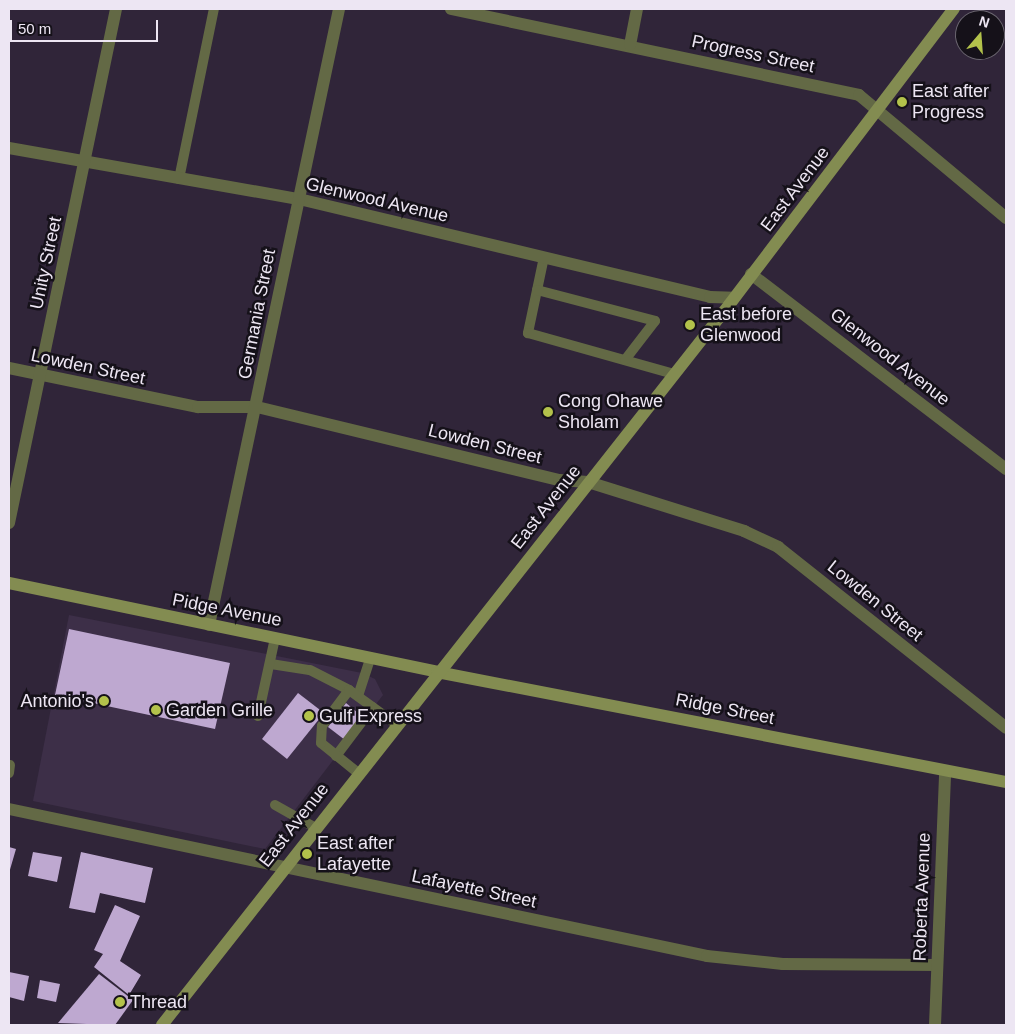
<!DOCTYPE html>
<html>
<head>
<meta charset="utf-8">
<style>
	body { margin:0 }
	#map { position:relative; width:1015px; height:1034px; overflow:hidden; background:#302539; font-family:Helvetica,sans-serif }
	div>[style] { position:absolute }
	.built>* { inset:0; background:#3d2f48 }
	.building>* { inset:0; background:#bea8d0 }
	.lane>* { height:10px; margin:-5px; padding:0 5px; transform-origin:5px; border-radius:5px; background:#636945 }
	.street>* { height:12px; margin:-6px; padding:0 6px; transform-origin:6px; border-radius:6px; background:#636945 }
	.secondary>* { height:12px; margin:-6px; padding:0 6px; transform-origin:6px; border-radius:6px; background:#838c51 }
	.dots>* { width:14px; height:14px; translate:-50% -50%; box-sizing:border-box; border:2px solid #151119; border-radius:50% }
	span { translate:-50% -50%; white-space:nowrap; text-align:center; line-height:1.15; -webkit-text-stroke:5px #151119; paint-order:stroke }
	.street-label { font-size:18px; color:#ede6f3 }
	.poi-label { font-size:18px; color:#ede6f3 }
	.left { translate:0 -50%; text-align:left }
	.right { translate:-100% -50%; text-align:right }
	.frame { position:absolute; inset:0; border:10px solid #ede6f3; pointer-events:none }
	.north { position:absolute; left:955px; top:10px; width:50px; height:50px; box-sizing:border-box; background:#151119; border:1px solid #6b6670; border-radius:50%; rotate:18deg; font-size:14px; font-weight:700; line-height:20px; text-align:center; color:#ede6f3 }
	.north::after { content:''; display:block; margin:auto; width:18px; height:22px; background:#b3c24b; clip-path:polygon(50% 0,100% 100%,50% 72%,0 100%) }
	.scale { position:absolute; left:10px; top:20px; width:148px; height:22px; box-sizing:border-box; border:2px solid #ede6f3; border-top:0; padding-left:6px; font-size:15px; line-height:18px; white-space:nowrap; color:#ede6f3; -webkit-text-stroke:4px #151119; paint-order:stroke }
</style>
</head>
<body>
<div id="map">
	<div class="built">
		<div style="clip-path:polygon(69px 615px,362px 673px,375px 679px,383px 695px,265px 849px,33px 801px)"></div>
	</div>
	<div class="building">
		<div style="clip-path:polygon(69px 629px,230px 663px,215px 729px,55px 695px)"></div>
		<div style="clip-path:polygon(298px 693px,324px 713px,287px 759px,262px 739px)"></div>
		<div style="clip-path:polygon(346px 703px,363px 717px,345px 740px,328px 727px)"></div>
		<div style="clip-path:polygon(9px 847px,16px 849px,9px 873px)"></div>
		<div style="clip-path:polygon(33px 852px,62px 857px,57px 882px,28px 876px)"></div>
		<div style="clip-path:polygon(81px 852px,153px 868px,145px 903px,100px 893px,95px 913px,69px 908px)"></div>
		<div style="clip-path:polygon(115px 905px,140px 916px,120px 961px,141px 975px,129px 995px,94px 967px,103px 954px,94px 950px)"></div>
		<div style="clip-path:polygon(9px 972px,29px 976px,24px 1001px,9px 997px)"></div>
		<div style="clip-path:polygon(99px 974px,133px 1000px,115px 1025px,58px 1023px)"></div>
		<div style="clip-path:polygon(40px 980px,60px 984px,56px 1002px,37px 998px)"></div>
	</div>
	<div class="lane">
		<div style="left:179px;top:179px;width:174px;rotate:-78.4deg"></div>
		<div style="left:544px;top:257px;width:78px;rotate:101.9deg"></div>
		<div style="left:528px;top:333px;width:152px;rotate:15.7deg"></div>
		<div style="left:537px;top:290px;width:122px;rotate:14.7deg"></div>
		<div style="left:655px;top:321px;width:49px;rotate:127.6deg"></div>
		<div style="left:271px;top:664px;width:39px;rotate:9deg"></div>
		<div style="left:310px;top:670px;width:44px;rotate:27.1deg"></div>
		<div style="left:358px;top:696px;width:40px;rotate:-72deg"></div>
		<div style="left:258px;top:716px;width:80px;rotate:-77.7deg"></div>
		<div style="left:336px;top:756px;width:61px;rotate:-52.9deg"></div>
		<div style="left:357px;top:772px;width:46px;rotate:-141.1deg"></div>
		<div style="left:321px;top:743px;width:17px;rotate:-87deg"></div>
		<div style="left:322px;top:726px;width:45px;rotate:-53.1deg"></div>
		<div style="left:349px;top:690px;width:58px;rotate:35.9deg"></div>
		<div style="left:9px;top:773px;width:8px;rotate:-83deg"></div>
		<div style="left:275px;top:805px;width:45px;rotate:29.4deg"></div>
	</div>
	<div class="street">
		<div style="left:451px;top:9px;width:417px;rotate:11.9deg"></div>
		<div style="left:859px;top:95px;width:192px;rotate:39.9deg"></div>
		<div style="left:630px;top:45px;width:37px;rotate:-79deg"></div>
		<div style="left:9px;top:148px;width:294px;rotate:10deg"></div>
		<div style="left:299px;top:199px;width:423px;rotate:13.4deg"></div>
		<div style="left:710px;top:297px;width:24px;rotate:2deg"></div>
		<div style="left:751px;top:274px;width:321px;rotate:37.4deg"></div>
		<div style="left:9px;top:368px;width:193px;rotate:11.7deg"></div>
		<div style="left:198px;top:407px;width:59px"></div>
		<div style="left:257px;top:407px;width:311px;rotate:13.6deg"></div>
		<div style="left:559px;top:480px;width:29px;rotate:4deg"></div>
		<div style="left:588px;top:482px;width:164px;rotate:17.4deg"></div>
		<div style="left:744px;top:531px;width:38px;rotate:25deg"></div>
		<div style="left:778px;top:547px;width:291px;rotate:38.4deg"></div>
		<div style="left:9px;top:523px;width:525px;rotate:-78.24deg"></div>
		<div style="left:209px;top:625px;width:630px;rotate:-78.08deg"></div>
		<div style="left:9px;top:809px;width:713px;rotate:11.89deg"></div>
		<div style="left:707px;top:956px;width:76px;rotate:6deg"></div>
		<div style="left:783px;top:964px;width:154px;rotate:0.4deg"></div>
		<div style="left:935px;top:1025px;width:254px;rotate:-87.7deg"></div>
	</div>
	<div class="secondary">
		<div style="left:9px;top:583px;width:437px;rotate:11.7deg"></div>
		<div style="left:437px;top:672px;width:580px;rotate:10.94deg"></div>
		<div style="left:162px;top:1025px;width:916px;rotate:-51.78deg"></div>
		<div style="left:729px;top:305px;width:372px;rotate:-52.8deg"></div>
	</div>
	<div class="dots">
		<div style="left:902px;top:102px;background:#b3c24b"></div>
		<div style="left:690px;top:325px;background:#b3c24b"></div>
		<div style="left:548px;top:412px;background:#b3c24b"></div>
		<div style="left:104px;top:701px;background:#b3c24b"></div>
		<div style="left:156px;top:710px;background:#b3c24b"></div>
		<div style="left:309px;top:716px;background:#b3c24b"></div>
		<div style="left:307px;top:854px;background:#b3c24b"></div>
		<div style="left:120px;top:1002px;background:#b3c24b"></div>
	</div>
	<div class="street-label">
		<span style="left:753px;top:54px;rotate:12deg">Progress Street</span>
		<span style="left:795px;top:189px;rotate:-53deg">East Avenue</span>
		<span style="left:377px;top:200px;rotate:13deg">Glenwood Avenue</span>
		<span style="left:46px;top:263px;rotate:-78deg">Unity Street</span>
		<span style="left:257px;top:314px;rotate:-79deg">Germania Street</span>
		<span style="left:890px;top:357px;rotate:38deg">Glenwood Avenue</span>
		<span style="left:88px;top:367px;rotate:12deg">Lowden Street</span>
		<span style="left:485px;top:444px;rotate:14deg">Lowden Street</span>
		<span style="left:546px;top:507px;rotate:-52deg">East Avenue</span>
		<span style="left:875px;top:601px;rotate:39deg">Lowden Street</span>
		<span style="left:227px;top:610px;rotate:11deg">Pidge Avenue</span>
		<span style="left:725px;top:709px;rotate:11deg">Ridge Street</span>
		<span style="left:294px;top:825px;rotate:-52deg">East Avenue</span>
		<span style="left:474px;top:889px;rotate:12deg">Lafayette Street</span>
		<span style="left:922px;top:897px;rotate:-88deg">Roberta Avenue</span>
	</div>
	<div class="poi-label">
		<span class="left" style="left:912px;top:102px">East after<br>Progress</span>
		<span class="left" style="left:700px;top:325px">East before<br>Glenwood</span>
		<span class="left" style="left:558px;top:412px">Cong Ohawe<br>Sholam</span>
		<span class="right" style="left:94px;top:701px">Antonio's</span>
		<span class="left" style="left:166px;top:710px">Garden Grille</span>
		<span class="left" style="left:319px;top:716px">Gulf Express</span>
		<span class="left" style="left:317px;top:854px">East after<br>Lafayette</span>
		<span class="left" style="left:130px;top:1002px">Thread</span>
	</div>
	<div class="frame"></div>
	<div class="north">N</div>
	<div class="scale">50 m</div>
</div>
</body>
</html>
